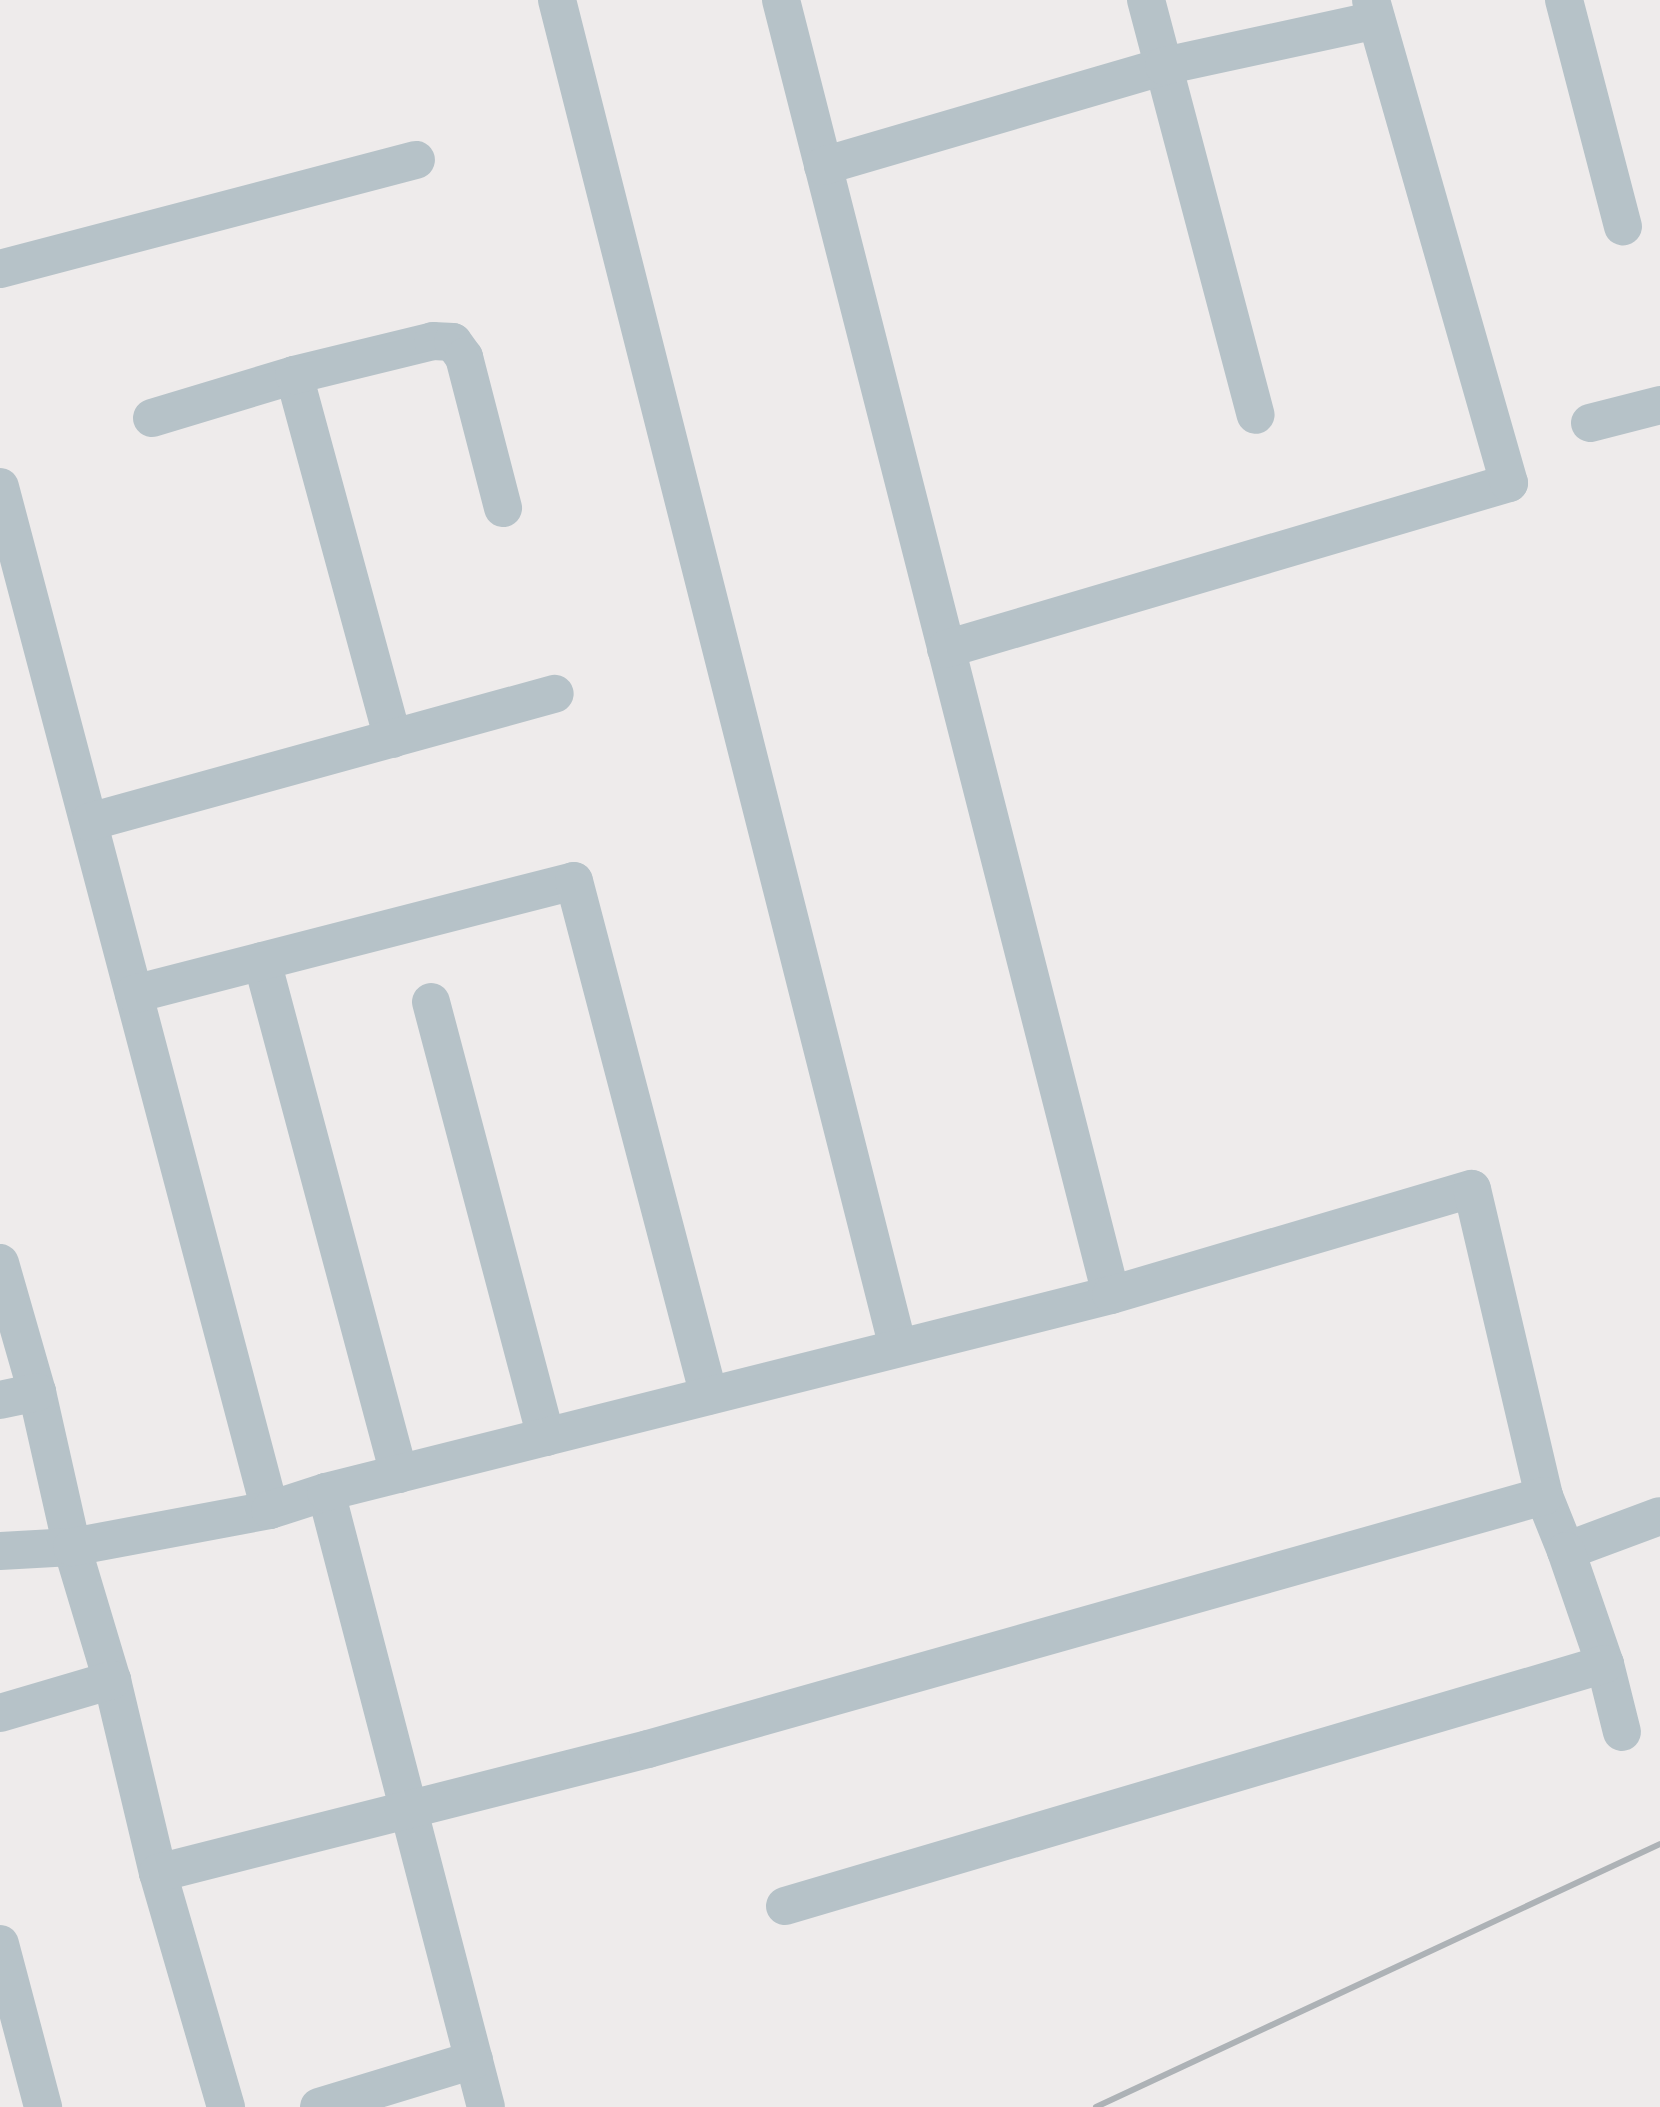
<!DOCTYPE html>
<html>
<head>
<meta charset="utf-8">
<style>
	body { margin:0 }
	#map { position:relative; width:1660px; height:2107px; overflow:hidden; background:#eeebeb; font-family:"Public Sans",sans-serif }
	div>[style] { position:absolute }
	.street>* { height:38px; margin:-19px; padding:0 19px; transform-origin:19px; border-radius:19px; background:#b6c2c8 }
	.rail>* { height:6px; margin:-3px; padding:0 3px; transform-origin:3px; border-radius:3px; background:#adb2b6 }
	span { translate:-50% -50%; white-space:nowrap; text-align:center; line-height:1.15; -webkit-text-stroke:6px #fff; paint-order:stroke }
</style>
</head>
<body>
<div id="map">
	<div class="street">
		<div style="left:557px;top:0;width:1390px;rotate:75.8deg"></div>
		<div style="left:781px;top:0;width:1336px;rotate:75.7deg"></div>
		<div style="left:1146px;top:0;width:429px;rotate:75.2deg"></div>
		<div style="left:1564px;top:0;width:234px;rotate:75.4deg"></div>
		<div style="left:823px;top:166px;width:355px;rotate:-16.3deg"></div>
		<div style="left:1164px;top:66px;width:217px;rotate:-12.2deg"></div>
		<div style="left:0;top:269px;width:430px;rotate:-14.7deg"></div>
		<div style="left:294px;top:375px;width:377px;rotate:74.8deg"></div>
		<div style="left:152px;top:418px;width:148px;rotate:-16.8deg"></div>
		<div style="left:294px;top:375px;width:143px;rotate:-13.7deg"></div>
		<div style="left:433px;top:341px;width:20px;rotate:3deg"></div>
		<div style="left:453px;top:342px;width:19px;rotate:54deg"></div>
		<div style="left:464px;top:357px;width:156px;rotate:75.5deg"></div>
		<div style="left:1590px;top:423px;width:72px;rotate:-14.4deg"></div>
		<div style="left:0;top:487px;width:1058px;rotate:75.22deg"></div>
		<div style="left:946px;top:649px;width:587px;rotate:-16.43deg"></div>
		<div style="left:1509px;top:483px;width:502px;rotate:-105.95deg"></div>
		<div style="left:89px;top:822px;width:483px;rotate:-15.4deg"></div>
		<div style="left:262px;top:961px;width:531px;rotate:75.05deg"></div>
		<div style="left:134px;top:994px;width:454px;rotate:-14.4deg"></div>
		<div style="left:574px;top:881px;width:532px;rotate:75.31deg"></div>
		<div style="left:431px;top:1002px;width:450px;rotate:75.2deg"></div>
		<div style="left:0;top:1263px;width:134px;rotate:74deg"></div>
		<div style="left:37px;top:1392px;width:159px;rotate:77.3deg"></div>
		<div style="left:72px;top:1547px;width:139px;rotate:73.3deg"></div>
		<div style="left:112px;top:1680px;width:198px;rotate:76.6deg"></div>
		<div style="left:158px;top:1873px;width:244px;rotate:73.8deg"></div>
		<div style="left:0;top:1400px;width:38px;rotate:-12deg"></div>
		<div style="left:326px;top:1492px;width:635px;rotate:75.42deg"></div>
		<div style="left:0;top:1551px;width:72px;rotate:-3.2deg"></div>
		<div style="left:72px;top:1547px;width:201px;rotate:-10.6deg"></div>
		<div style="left:270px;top:1510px;width:59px;rotate:-17.8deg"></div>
		<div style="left:326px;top:1492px;width:809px;rotate:-14.09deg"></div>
		<div style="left:1111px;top:1295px;width:376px;rotate:-16.4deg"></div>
		<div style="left:1472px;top:1189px;width:315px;rotate:76.8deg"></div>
		<div style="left:1544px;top:1496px;width:59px;rotate:68.2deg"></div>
		<div style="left:1566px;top:1551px;width:100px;rotate:-20.4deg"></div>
		<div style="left:1566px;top:1551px;width:120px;rotate:71deg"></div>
		<div style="left:1605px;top:1664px;width:70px;rotate:76deg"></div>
		<div style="left:0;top:1713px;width:117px;rotate:-16.4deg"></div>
		<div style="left:158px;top:1873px;width:505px;rotate:-14.2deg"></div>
		<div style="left:648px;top:1749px;width:931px;rotate:-15.77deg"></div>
		<div style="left:785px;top:1906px;width:855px;rotate:-16.44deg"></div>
		<div style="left:0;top:1944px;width:169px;rotate:75.2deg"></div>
		<div style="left:319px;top:2107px;width:162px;rotate:-16.9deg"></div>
	</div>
	<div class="rail">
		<div style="left:1096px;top:2107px;width:622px;rotate:-25deg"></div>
	</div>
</div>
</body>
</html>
